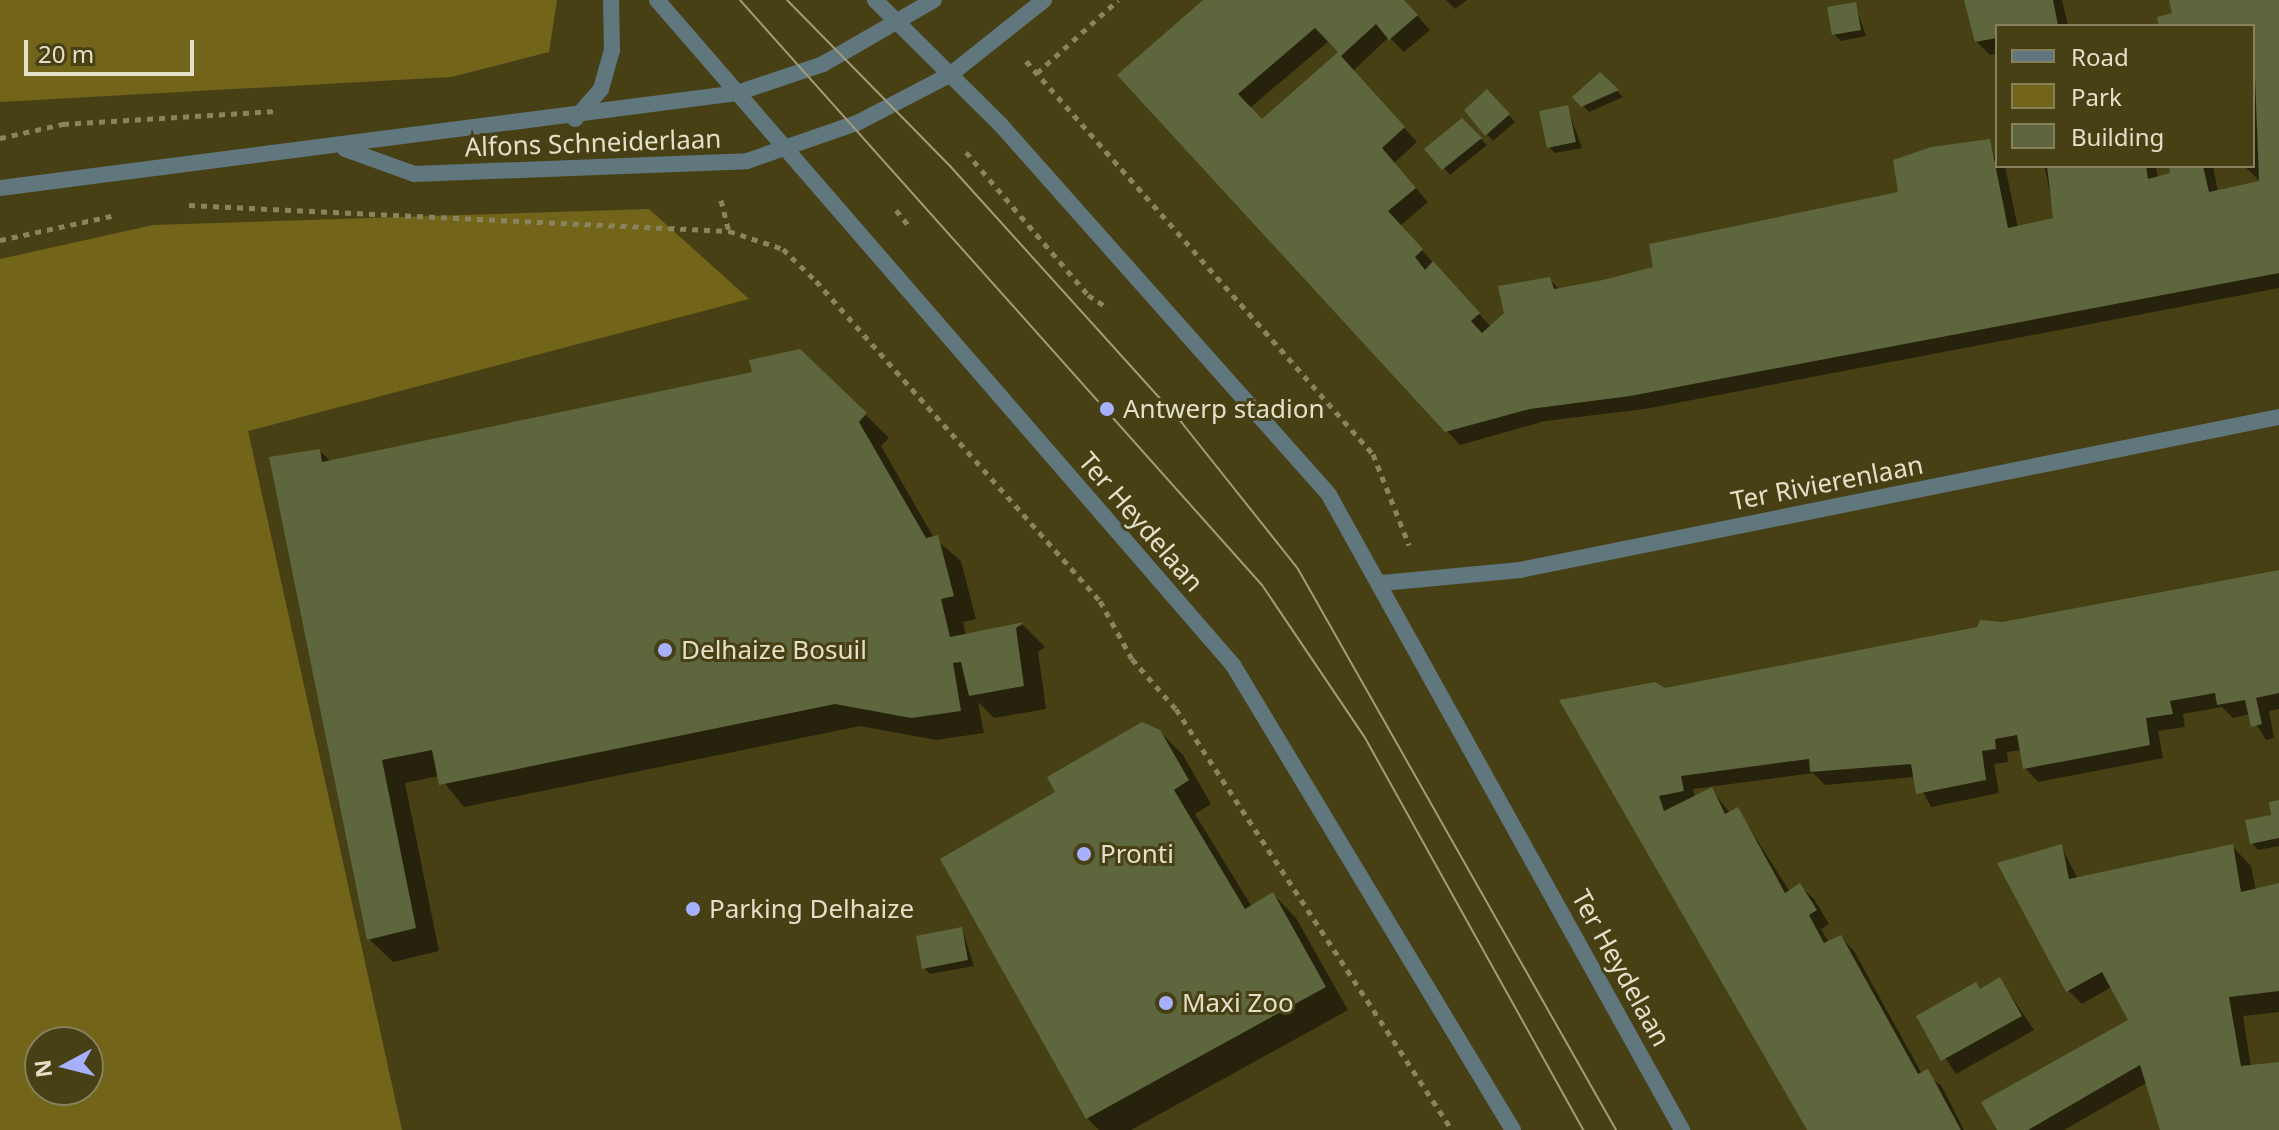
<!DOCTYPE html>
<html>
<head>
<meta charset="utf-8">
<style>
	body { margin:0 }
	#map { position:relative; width:2279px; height:1130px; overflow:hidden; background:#484015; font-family:"Noto Sans",sans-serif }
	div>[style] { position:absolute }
	.green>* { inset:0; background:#726419 }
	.shadow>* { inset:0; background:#0007 }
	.building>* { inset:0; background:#5d663c }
	.path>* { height:5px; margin-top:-2.5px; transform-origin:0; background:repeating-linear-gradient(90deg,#898360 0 6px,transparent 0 12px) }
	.minor>* { height:16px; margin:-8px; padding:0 8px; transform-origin:8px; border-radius:8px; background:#61777e }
	.tertiary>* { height:16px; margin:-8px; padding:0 8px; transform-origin:8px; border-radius:8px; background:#61777e }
	.tram>* { height:2px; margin:-1px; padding:0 1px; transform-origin:1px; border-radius:1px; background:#a19b7c }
	.dots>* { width:22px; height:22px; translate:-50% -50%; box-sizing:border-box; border:4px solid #484015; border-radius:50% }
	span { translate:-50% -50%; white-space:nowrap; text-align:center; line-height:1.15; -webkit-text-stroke:6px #484015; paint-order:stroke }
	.street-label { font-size:26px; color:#e3dfc8 }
	.poi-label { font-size:26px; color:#e3dfc8 }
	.left { translate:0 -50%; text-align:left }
	.legend { position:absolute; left:1995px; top:24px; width:260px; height:144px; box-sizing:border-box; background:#484015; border:2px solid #86805d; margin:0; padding:10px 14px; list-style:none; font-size:24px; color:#e3dfc8 }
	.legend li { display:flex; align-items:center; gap:16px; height:40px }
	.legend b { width:40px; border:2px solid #86805d }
	.north { position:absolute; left:24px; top:1026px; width:80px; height:80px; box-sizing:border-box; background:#484015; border:2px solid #86805d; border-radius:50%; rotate:263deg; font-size:22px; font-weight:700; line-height:32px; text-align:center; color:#e3dfc8 }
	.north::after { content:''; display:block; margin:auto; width:28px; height:36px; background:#a7b0fc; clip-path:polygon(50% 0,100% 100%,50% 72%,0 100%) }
	.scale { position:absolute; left:24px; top:40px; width:170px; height:36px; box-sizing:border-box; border:4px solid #e3dfc8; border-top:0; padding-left:10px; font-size:24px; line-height:28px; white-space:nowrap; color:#e3dfc8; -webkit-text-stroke:6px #484015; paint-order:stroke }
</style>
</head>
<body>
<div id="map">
	<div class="green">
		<div style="clip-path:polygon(0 0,557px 0,549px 52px,451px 77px,0 102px)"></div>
		<div style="clip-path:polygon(evenodd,649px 209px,749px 299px,248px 431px,402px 1130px,0 1130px,0 259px,153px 225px,649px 209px,88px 1042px,88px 1090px,40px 1090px,40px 1042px,88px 1042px)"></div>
	</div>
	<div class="shadow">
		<div style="clip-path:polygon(evenodd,1206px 0,1403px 0,1430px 30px,1404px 52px,1389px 37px,1353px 71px,1417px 142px,1394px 163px,1428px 202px,1400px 226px,1491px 327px,1550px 280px,1560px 290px,1603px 282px,1900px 194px,1990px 141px,1997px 166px,2005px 166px,2018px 228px,2055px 220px,2045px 168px,2057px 166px,2156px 166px,2158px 178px,2173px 175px,2171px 166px,2213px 166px,2218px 192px,2261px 182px,2244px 166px,2253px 166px,2253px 26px,2162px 26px,2175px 15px,2171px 0,2279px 0,2279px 288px,1645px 409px,1545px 421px,1460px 445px,1120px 75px,1206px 0,1329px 41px,1340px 53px,1262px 121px,1250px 108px,1329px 41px)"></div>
		<div style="clip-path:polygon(1446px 0,1467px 0,1455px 9px)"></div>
		<div style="clip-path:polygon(1966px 0,2062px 0,2068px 26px,1997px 26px,1997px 53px,1990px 55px,1976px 41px)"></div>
		<div style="clip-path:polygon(1855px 4px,1866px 36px,1841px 41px,1834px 34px)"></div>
		<div style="clip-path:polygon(1600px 75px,1623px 97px,1589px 112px,1575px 97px)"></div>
		<div style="clip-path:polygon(1487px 92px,1515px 122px,1493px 141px,1487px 134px)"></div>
		<div style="clip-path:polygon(1567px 107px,1582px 148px,1555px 153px,1549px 147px)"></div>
		<div style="clip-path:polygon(1462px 121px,1487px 145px,1450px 175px,1444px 168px)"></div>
		<div style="clip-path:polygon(866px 415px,889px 438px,881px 446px,934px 538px,961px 561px,976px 619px,963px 622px,966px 636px,1023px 625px,1045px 647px,1038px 652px,1046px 709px,994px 718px,978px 702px,984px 733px,936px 740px,860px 726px,464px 807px,439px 776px,405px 783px,439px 951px,393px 962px,369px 939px,320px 451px,331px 462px)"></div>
		<div style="clip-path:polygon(2279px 571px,2279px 709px,2269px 711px,2274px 738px,2266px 740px,2250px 714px,2233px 718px,2222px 707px,2183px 714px,2185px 727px,2158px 731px,2163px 758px,2038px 782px,2025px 768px,2022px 750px,2007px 752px,2008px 762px,1994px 764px,1999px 793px,1931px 807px,1915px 777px,1825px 785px,1813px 773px,1693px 789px,1695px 797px,1711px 789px,1730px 813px,1738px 810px,1790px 892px,1800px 886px,1814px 899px,1829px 924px,1821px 929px,1829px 943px,1841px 937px,1854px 951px,1922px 1074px,1941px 1085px,1964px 1130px,1807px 1130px,1563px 701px,1665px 691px)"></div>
		<div style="clip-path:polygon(1159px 731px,1183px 755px,1211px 804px,1195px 814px,1252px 907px,1273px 894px,1296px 918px,1348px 1010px,1131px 1130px,1099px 1130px,1087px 1118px,1058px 793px)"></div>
		<div style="clip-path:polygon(2279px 802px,2279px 846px,2258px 850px,2252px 843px)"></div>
		<div style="clip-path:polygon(2061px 846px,2078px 879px,2232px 846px,2251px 866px,2256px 891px,2279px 886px,2279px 1012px,2243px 1016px,2251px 1067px,2279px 1064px,2279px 1130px,2164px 1130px,2148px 1082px,2064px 1130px,1999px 1130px,2130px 1021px,2115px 985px,2082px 1004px,2068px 990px)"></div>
		<div style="clip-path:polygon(962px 929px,974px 966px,930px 974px,924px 968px)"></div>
		<div style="clip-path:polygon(2000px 980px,2034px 1030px,1956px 1074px,1918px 1017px,1976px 984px,1981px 990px)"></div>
	</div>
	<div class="building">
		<div style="clip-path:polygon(evenodd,1203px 0,1404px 0,1418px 15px,1389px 40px,1376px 24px,1341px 56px,1405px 127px,1382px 148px,1416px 188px,1388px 211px,1423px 249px,1415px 257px,1425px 270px,1433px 261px,1480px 313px,1471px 321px,1482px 333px,1504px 313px,1498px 286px,1550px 277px,1554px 289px,1603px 280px,1653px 267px,1649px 244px,1898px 192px,1893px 160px,1931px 147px,1990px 139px,2008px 228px,2053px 218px,2047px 166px,2146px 166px,2148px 179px,2170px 173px,2169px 166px,2203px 166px,2209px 192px,2259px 181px,2253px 26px,2159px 26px,2157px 17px,2172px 13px,2169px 0,2279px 0,2279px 273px,1630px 396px,1530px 409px,1445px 432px,1117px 75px,1203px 0,1315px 28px,1338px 52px,1262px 119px,1238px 94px,1315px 28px)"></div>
		<div style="clip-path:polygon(1964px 0,2053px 0,2058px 25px,1997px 26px,1997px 38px,1975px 42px)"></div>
		<div style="clip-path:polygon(1856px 2px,1861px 30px,1832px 35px,1827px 7px)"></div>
		<div style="clip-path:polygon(1600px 72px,1619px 90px,1581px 107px,1572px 97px)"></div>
		<div style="clip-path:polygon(1487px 89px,1510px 114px,1485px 136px,1464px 110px)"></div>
		<div style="clip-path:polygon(1568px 105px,1576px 142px,1547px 148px,1539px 111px)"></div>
		<div style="clip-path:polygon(1462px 118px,1482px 138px,1442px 170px,1424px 149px)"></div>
		<div style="clip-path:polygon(800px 349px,867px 413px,859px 422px,926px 538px,938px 535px,954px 596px,941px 599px,950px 637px,1024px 622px,1016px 628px,1024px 686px,969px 696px,961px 662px,953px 663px,961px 711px,911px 718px,835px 704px,439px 785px,432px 750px,382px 760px,416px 928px,367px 940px,269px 457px,320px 449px,322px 462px,752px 372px,749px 360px)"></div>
		<div style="clip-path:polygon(2279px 570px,2279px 693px,2256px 698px,2262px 724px,2251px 727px,2245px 700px,2217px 705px,2215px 693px,2170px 701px,2173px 714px,2146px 718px,2150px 745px,2023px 769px,2017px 735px,1995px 739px,1996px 749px,1982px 751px,1986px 780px,1916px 794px,1911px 764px,1810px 772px,1809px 759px,1681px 776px,1684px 791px,1659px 796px,1664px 811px,1712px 787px,1725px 814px,1738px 807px,1785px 893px,1800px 883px,1817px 910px,1809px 915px,1824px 943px,1841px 935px,1918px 1074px,1928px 1069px,1961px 1130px,1807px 1130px,1559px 700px,1655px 682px,1665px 688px,1977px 627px,1980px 620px,2002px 622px)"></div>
		<div style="clip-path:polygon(1142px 722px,1160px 730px,1189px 780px,1174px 790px,1245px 909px,1273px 892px,1326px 987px,1086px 1119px,940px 859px,1055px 792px,1047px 777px)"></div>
		<div style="clip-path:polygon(2279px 800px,2279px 838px,2250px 844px,2245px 820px,2271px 815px,2269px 802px)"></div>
		<div style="clip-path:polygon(2062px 844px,2069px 879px,2233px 844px,2241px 892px,2279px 883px,2279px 991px,2229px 997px,2241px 1066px,2279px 1062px,2279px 1130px,2160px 1130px,2140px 1065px,2028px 1130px,1997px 1130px,1981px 1102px,2128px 1020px,2102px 972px,2066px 992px,1997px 863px)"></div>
		<div style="clip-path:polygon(962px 927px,968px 960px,922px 969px,916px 936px)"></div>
		<div style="clip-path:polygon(2000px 977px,2022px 1016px,1941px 1061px,1916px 1016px,1976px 982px,1980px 989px)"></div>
	</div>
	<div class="path">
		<div style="left:1026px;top:61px;width:524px;rotate:48.56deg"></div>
		<div style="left:1373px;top:454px;width:98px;rotate:68.4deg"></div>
		<div style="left:1037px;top:73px;width:109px;rotate:-42deg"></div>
		<div style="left:0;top:138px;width:65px;rotate:-12.5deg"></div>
		<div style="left:63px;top:124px;width:213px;rotate:-3.5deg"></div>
		<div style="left:966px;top:152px;width:188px;rotate:49.5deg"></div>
		<div style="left:1088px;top:295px;width:24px;rotate:33deg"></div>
		<div style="left:721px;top:200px;width:32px;rotate:76deg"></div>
		<div style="left:729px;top:231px;width:57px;rotate:18.4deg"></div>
		<div style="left:783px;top:249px;width:46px;rotate:44.1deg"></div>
		<div style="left:816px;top:281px;width:428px;rotate:48.4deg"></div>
		<div style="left:1100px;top:601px;width:66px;rotate:61.1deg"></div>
		<div style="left:1132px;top:659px;width:67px;rotate:48.7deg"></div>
		<div style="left:1176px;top:709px;width:503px;rotate:56.75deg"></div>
		<div style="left:189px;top:205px;width:541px;rotate:2.76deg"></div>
		<div style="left:896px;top:210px;width:19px;rotate:51deg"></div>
		<div style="left:0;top:240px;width:119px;rotate:-12.2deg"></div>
	</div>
	<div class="minor">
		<div style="left:575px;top:119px;width:40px;rotate:-49deg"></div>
		<div style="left:601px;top:89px;width:41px;rotate:-74.2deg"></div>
		<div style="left:612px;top:50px;width:50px;rotate:-91.1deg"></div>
		<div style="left:345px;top:149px;width:73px;rotate:19.9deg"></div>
		<div style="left:414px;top:174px;width:333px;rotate:-2.2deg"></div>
		<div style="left:747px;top:161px;width:116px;rotate:-19.1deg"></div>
		<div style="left:857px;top:123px;width:106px;rotate:-27.5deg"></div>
		<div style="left:951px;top:74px;width:119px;rotate:-38.5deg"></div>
		<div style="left:0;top:188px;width:743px;rotate:-7.34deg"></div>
		<div style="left:737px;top:93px;width:91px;rotate:-18.6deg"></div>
		<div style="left:823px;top:64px;width:128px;rotate:-30deg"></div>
		<div style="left:1382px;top:583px;width:139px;rotate:-5.4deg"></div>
		<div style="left:1520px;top:570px;width:774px;rotate:-11.4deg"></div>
	</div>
	<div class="tertiary">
		<div style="left:657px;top:0;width:880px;rotate:49.1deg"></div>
		<div style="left:1233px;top:665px;width:543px;rotate:58.95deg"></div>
		<div style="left:875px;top:0;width:176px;rotate:44.8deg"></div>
		<div style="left:1000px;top:124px;width:496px;rotate:48.4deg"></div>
		<div style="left:1329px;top:495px;width:727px;rotate:60.93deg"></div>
	</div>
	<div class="tram">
		<div style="left:740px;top:0;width:784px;rotate:48.26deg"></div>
		<div style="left:1262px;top:585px;width:182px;rotate:56deg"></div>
		<div style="left:1364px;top:736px;width:451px;rotate:60.9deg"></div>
		<div style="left:787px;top:0;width:233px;rotate:45.5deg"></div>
		<div style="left:950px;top:166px;width:346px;rotate:47.9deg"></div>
		<div style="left:1182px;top:423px;width:186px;rotate:51.5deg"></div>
		<div style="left:1298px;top:569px;width:645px;rotate:60.45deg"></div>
	</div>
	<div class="dots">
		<div style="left:1107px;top:409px;background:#a7b0fc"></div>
		<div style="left:665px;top:650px;background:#a7b0fc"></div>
		<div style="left:1084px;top:854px;background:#a7b0fc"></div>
		<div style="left:693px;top:909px;background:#a7b0fc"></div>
		<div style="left:1166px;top:1003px;background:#a7b0fc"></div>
	</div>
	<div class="street-label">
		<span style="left:593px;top:143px;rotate:-2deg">Alfons Schneiderlaan</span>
		<span style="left:1827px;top:483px;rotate:-11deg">Ter Rivierenlaan</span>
		<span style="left:1141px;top:522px;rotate:49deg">Ter Heydelaan</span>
		<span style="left:1621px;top:968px;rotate:61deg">Ter Heydelaan</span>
	</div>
	<div class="poi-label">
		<span class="left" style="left:1123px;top:409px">Antwerp stadion</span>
		<span class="left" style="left:681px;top:650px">Delhaize Bosuil</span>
		<span class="left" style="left:1100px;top:854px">Pronti</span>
		<span class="left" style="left:709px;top:909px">Parking Delhaize</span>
		<span class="left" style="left:1182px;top:1003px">Maxi Zoo</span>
	</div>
	<ul class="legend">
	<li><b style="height:10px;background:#61777e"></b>Road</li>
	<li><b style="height:22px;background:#726419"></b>Park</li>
	<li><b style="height:22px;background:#5d663c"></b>Building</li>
	</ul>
	<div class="north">N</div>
	<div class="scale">20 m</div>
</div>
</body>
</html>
